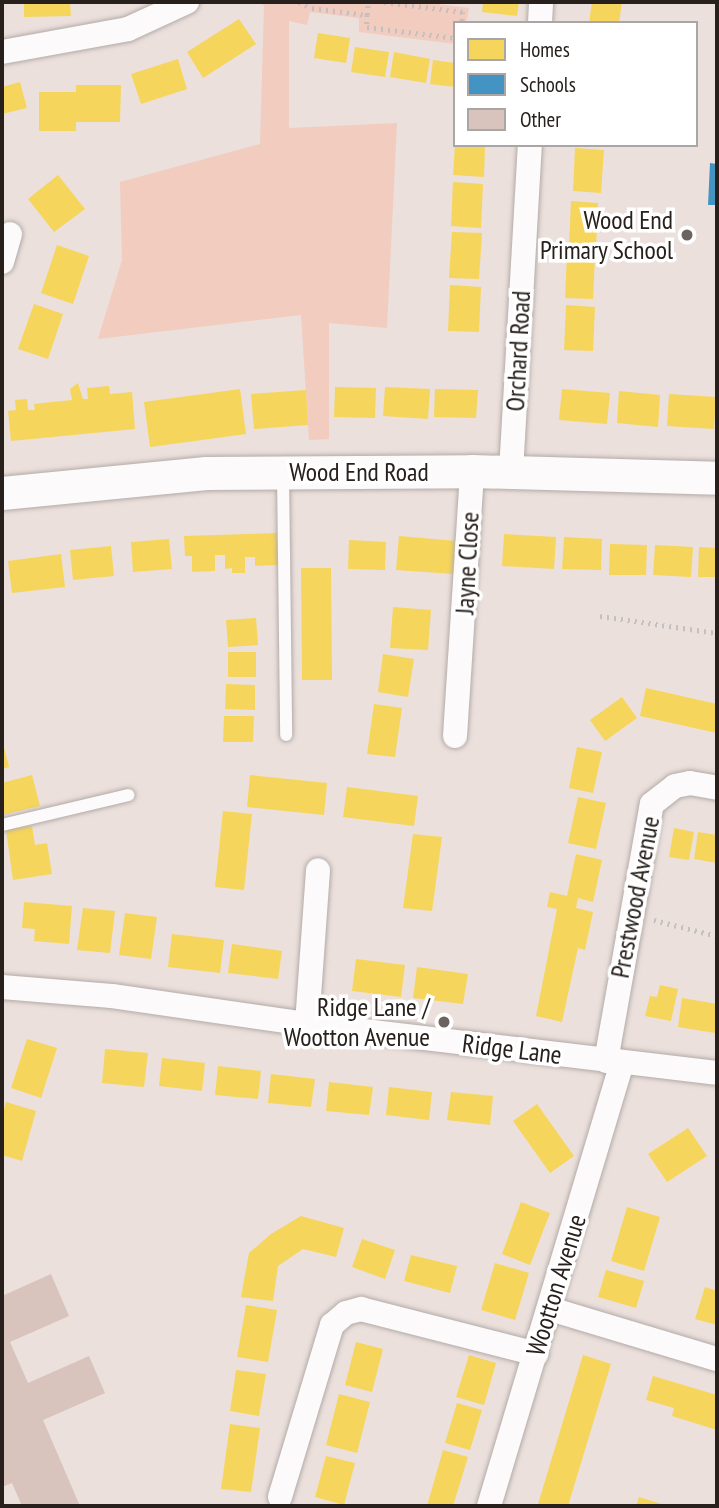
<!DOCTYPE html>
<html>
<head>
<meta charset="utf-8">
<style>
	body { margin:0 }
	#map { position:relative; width:719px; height:1508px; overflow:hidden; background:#ebe0dc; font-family:"PT Sans Narrow",sans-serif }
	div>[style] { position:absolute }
	.green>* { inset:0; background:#f1ccbf }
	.homes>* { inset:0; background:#f6d55c }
	.schools>* { inset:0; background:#4393c3 }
	.building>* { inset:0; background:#d8c3bd }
	.path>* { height:4.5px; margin-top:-2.25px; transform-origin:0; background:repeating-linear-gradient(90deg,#c4c0c0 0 2px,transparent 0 7px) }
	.roads { filter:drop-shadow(0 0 2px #b3aba8) drop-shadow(0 0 2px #b3aba8) }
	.lane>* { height:12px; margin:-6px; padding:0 6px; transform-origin:6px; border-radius:6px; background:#fcfafa }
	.street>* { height:24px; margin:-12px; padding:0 12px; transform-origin:12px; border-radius:12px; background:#fcfafa }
	.secondary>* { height:33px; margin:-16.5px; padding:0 16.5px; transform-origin:16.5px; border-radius:16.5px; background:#fcfafa }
	.dots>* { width:19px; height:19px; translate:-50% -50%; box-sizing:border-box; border:4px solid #fff; border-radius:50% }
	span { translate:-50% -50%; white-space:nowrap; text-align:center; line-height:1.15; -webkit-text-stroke:7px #fff; paint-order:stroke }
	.poi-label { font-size:26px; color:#27201d }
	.right { translate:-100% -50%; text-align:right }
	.street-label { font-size:26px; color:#27201d }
	.frame { position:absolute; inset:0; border:4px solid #27201d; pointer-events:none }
	.legend { position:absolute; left:453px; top:21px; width:245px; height:126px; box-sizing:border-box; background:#fff; border:2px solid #a9a6a5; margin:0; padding:9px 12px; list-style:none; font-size:21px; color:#27201d }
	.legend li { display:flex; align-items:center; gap:14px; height:35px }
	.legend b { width:35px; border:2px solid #a9a6a5 }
</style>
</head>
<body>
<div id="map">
	<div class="green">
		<div style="clip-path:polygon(260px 2px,422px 2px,469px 8px,466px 23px,455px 23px,455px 44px,359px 32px,359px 18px,310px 12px,307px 25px,289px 21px,289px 128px,397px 123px,387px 328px,329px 323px,329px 439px,309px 440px,301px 315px,98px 339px,122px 260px,120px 182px,260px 144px,264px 6px)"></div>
	</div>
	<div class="homes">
		<div style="clip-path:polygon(24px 2px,70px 2px,71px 16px,24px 17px)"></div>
		<div style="clip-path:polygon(483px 2px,519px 2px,517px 16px,482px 12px)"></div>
		<div style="clip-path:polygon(592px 2px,622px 2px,619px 23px,589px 23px)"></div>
		<div style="clip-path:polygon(239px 19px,256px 44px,203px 78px,187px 52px)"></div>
		<div style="clip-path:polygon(318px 33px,350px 38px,346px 63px,314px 58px)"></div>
		<div style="clip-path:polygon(355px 47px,389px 52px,385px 77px,351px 72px)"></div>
		<div style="clip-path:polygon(394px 52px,430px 59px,426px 83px,390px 77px)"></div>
		<div style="clip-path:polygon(178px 59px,187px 89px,141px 104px,131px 74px)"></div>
		<div style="clip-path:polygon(433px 60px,455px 63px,455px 87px,430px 84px)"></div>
		<div style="clip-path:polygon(20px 82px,27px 108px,2px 114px,2px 87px)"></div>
		<div style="clip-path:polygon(76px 85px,121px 85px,120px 122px,76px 122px,76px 131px,39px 131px,39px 92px,76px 92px)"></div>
		<div style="clip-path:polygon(455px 145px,485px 145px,484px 177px,453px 175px)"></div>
		<div style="clip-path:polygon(575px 148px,604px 150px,601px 193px,573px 191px)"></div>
		<div style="clip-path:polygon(58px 175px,85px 209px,54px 232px,28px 199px)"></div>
		<div style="clip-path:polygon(453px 182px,483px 184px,481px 228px,451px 226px)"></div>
		<div style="clip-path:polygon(571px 201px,598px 203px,596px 248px,569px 247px)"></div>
		<div style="clip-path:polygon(452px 232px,482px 233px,479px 279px,449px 278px)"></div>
		<div style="clip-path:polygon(57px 245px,89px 256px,73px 304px,41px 293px)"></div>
		<div style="clip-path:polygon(567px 254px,595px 255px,593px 299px,565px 298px)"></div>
		<div style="clip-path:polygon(450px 285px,481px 287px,479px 332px,448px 331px)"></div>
		<div style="clip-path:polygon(34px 304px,63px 314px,48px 359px,18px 349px)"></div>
		<div style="clip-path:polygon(566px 305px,595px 307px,593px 351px,564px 350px)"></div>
		<div style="clip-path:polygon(78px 383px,83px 399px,88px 399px,87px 388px,109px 386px,110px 394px,132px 392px,135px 429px,11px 441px,8px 411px,16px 410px,15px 400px,27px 399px,28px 410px,35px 410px,34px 404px,72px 400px,70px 389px)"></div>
		<div style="clip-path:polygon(335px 387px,376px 388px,375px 418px,334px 417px)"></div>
		<div style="clip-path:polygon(385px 387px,430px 389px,428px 419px,383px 416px)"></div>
		<div style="clip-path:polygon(240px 389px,246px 434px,150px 447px,144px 402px)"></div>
		<div style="clip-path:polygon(435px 389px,478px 390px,476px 418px,434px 417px)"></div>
		<div style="clip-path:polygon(562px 389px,610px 393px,607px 424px,559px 420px)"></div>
		<div style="clip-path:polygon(306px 390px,308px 425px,254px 429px,251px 394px)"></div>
		<div style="clip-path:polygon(619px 391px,660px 395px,658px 427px,617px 423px)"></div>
		<div style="clip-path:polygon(669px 394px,716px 397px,714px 429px,667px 426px)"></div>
		<div style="clip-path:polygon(277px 533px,278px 565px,255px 566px,255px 557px,245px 557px,245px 573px,232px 573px,232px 568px,225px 569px,225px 555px,215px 555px,215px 571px,192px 572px,192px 556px,185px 556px,184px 536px)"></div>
		<div style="clip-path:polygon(504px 534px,556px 537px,554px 569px,502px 566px)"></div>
		<div style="clip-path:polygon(399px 536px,457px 541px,454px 574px,396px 570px)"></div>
		<div style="clip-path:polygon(564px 537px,602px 539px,601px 570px,562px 569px)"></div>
		<div style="clip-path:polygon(169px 539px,172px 569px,133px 572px,131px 542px)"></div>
		<div style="clip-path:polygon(349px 540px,386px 542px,385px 570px,348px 569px)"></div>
		<div style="clip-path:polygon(610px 544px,647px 545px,646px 575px,609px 575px)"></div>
		<div style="clip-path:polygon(655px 545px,693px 547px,691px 577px,653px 575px)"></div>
		<div style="clip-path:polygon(111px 546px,114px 576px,73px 580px,70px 550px)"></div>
		<div style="clip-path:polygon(699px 547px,717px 548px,717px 577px,698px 577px)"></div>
		<div style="clip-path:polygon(61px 554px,65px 587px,12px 593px,8px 561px)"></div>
		<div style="clip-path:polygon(301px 568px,331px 568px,332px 680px,302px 680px)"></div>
		<div style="clip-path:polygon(393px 607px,431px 610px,428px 650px,390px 648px)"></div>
		<div style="clip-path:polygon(256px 618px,258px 645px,228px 647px,226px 620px)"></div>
		<div style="clip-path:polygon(228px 652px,256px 652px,256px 677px,228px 677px)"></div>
		<div style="clip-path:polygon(383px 654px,414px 659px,408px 697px,378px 692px)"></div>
		<div style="clip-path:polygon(226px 684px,255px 685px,255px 710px,225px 709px)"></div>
		<div style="clip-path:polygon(646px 688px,717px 704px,717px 733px,640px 716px)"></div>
		<div style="clip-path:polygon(622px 697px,637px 718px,605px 741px,590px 720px)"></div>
		<div style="clip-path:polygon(374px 704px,402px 708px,395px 757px,367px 754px)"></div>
		<div style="clip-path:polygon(224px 716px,254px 716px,253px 742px,223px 742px)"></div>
		<div style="clip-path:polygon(2px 740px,9px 767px,2px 769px)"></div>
		<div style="clip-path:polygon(577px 747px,602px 752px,593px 793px,569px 788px)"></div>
		<div style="clip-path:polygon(32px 775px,40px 806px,2px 815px,2px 783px)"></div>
		<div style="clip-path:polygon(250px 775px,327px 783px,324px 815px,247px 807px)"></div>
		<div style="clip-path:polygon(347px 787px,418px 796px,414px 826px,343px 817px)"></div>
		<div style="clip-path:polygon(578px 797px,606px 803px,596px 849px,568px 843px)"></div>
		<div style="clip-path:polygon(223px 811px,252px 814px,244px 890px,215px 887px)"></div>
		<div style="clip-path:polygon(32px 826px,35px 845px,47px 843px,52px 874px,13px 880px,6px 830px)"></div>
		<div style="clip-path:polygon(674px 828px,694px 832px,689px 860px,669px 857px)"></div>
		<div style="clip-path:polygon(698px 832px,717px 835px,717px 863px,694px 859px)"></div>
		<div style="clip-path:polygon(413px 834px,442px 837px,432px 911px,403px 908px)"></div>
		<div style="clip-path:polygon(576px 854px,602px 860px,593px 902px,578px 898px,576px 908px,593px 912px,585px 950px,578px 948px,562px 1022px,536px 1016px,557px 909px,547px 907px,550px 892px,567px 896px)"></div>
		<div style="clip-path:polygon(24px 902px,72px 906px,69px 944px,34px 941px,35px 929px,22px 928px)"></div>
		<div style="clip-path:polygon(83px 908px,115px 911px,110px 953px,77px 950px)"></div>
		<div style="clip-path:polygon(125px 913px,157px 917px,151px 959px,119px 955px)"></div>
		<div style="clip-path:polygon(172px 934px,224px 940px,220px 973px,168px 967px)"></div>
		<div style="clip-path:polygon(232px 944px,282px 951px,278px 979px,228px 973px)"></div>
		<div style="clip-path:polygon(356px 959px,405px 965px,401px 997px,352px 991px)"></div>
		<div style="clip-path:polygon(417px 967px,468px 974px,463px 1004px,413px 998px)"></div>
		<div style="clip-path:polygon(660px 985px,678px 989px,671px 1021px,645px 1016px,650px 996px,657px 997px)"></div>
		<div style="clip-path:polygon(682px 998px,717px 1004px,715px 1033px,678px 1027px)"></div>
		<div style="clip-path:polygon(27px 1039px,57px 1048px,41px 1098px,11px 1088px)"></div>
		<div style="clip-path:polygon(105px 1049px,148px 1053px,144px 1087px,102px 1083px)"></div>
		<div style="clip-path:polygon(162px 1058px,205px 1063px,202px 1091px,159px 1086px)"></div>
		<div style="clip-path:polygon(218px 1066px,261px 1071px,258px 1099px,215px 1095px)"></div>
		<div style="clip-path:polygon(271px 1074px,315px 1079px,311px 1107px,268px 1103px)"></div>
		<div style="clip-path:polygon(329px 1082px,373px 1087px,369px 1115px,326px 1111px)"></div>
		<div style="clip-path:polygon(389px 1087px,432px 1092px,429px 1120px,386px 1115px)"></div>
		<div style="clip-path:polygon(451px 1092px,493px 1096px,490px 1125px,447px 1120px)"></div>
		<div style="clip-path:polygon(6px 1102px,36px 1111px,22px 1161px,2px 1155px,2px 1116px)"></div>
		<div style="clip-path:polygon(537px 1104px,574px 1156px,550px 1173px,513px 1121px)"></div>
		<div style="clip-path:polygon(688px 1128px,707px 1156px,667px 1182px,648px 1154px)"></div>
		<div style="clip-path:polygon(521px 1202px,550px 1213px,530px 1265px,502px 1254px)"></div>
		<div style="clip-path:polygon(627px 1207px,660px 1217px,644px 1271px,611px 1261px)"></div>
		<div style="clip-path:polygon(301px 1216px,344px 1228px,336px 1257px,303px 1249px,278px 1266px,273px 1301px,241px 1297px,249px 1253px,271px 1234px)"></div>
		<div style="clip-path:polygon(362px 1239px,395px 1250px,385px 1279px,352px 1267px)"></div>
		<div style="clip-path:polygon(411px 1255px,457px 1266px,450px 1293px,404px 1281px)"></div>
		<div style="clip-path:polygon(495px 1263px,529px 1273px,515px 1320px,481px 1310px)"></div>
		<div style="clip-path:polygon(606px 1270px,644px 1281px,636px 1308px,598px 1297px)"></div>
		<div style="clip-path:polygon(705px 1287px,717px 1291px,717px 1325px,695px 1319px)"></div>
		<div style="clip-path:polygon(246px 1305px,277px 1310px,268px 1362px,237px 1357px)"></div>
		<div style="clip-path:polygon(356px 1342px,383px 1349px,372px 1392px,345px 1385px)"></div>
		<div style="clip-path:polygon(469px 1355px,496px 1363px,484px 1405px,456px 1397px)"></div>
		<div style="clip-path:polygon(583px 1355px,611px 1364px,568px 1506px,545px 1506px,538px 1504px)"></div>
		<div style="clip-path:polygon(236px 1370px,266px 1374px,259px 1416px,230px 1411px)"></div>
		<div style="clip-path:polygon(653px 1376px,717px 1395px,717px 1430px,672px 1416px,674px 1408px,646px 1400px)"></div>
		<div style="clip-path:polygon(339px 1394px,370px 1402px,357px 1453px,326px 1445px)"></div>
		<div style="clip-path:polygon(457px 1403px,482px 1410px,470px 1450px,445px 1443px)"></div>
		<div style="clip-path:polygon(230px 1424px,260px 1428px,251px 1492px,221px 1489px)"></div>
		<div style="clip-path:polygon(443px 1450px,468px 1457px,453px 1506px,427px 1506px)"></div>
		<div style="clip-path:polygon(326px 1456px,355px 1463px,344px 1505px,315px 1497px)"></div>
		<div style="clip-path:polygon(639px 1497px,668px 1506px,636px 1506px)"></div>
	</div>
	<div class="schools">
		<div style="clip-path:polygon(710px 163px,717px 164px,717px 205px,708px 205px)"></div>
	</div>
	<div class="building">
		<div style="clip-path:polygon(51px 1274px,69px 1316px,10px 1342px,28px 1383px,89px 1356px,105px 1393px,43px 1420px,80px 1506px,22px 1506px,12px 1483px,2px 1487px,2px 1296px)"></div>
	</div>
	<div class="path">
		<div style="left:299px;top:2px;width:14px;rotate:25deg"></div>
		<div style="left:312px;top:8px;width:55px;rotate:7.3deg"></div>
		<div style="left:367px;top:15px;width:12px;rotate:90deg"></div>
		<div style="left:367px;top:27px;width:89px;rotate:7.1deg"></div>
		<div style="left:384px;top:2px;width:80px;rotate:7.2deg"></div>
		<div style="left:463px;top:12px;width:10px;rotate:96deg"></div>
		<div style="left:367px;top:15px;width:13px;rotate:-86deg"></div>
		<div style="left:600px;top:616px;width:118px;rotate:8.3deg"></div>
		<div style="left:654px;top:920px;width:65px;rotate:14.3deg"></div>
	</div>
	<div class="roads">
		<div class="lane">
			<div style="left:283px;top:473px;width:262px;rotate:89.3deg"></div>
			<div style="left:2px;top:825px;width:130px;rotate:-13.3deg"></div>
		</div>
		<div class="street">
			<div style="left:540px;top:23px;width:21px;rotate:-87deg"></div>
			<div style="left:2px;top:52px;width:128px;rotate:-10.3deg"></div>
			<div style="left:128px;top:29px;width:65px;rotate:-24.6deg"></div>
			<div style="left:2px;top:262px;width:29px;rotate:-74deg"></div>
			<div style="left:511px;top:472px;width:328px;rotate:-86.7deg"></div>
			<div style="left:455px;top:736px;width:266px;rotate:-86.3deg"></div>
			<div style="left:2px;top:987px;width:110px;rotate:4.7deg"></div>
			<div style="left:112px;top:996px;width:197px;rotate:8.2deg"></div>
			<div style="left:307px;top:1024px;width:413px;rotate:6.8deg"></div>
			<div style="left:307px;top:1024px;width:154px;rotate:-85.9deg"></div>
			<div style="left:606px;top:1061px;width:261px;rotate:-79.9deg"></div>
			<div style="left:652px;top:804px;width:29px;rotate:-38deg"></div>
			<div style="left:675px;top:786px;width:15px;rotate:-11deg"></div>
			<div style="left:690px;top:783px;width:27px;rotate:10deg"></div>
			<div style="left:550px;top:1309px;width:174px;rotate:16.7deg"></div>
			<div style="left:280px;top:1497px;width:180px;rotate:-73.2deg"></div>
			<div style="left:332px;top:1325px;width:18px;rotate:-41deg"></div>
			<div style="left:346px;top:1313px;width:16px;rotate:-15deg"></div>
			<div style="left:361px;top:1309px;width:181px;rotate:14.4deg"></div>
			<div style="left:489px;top:1506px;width:463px;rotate:-73.3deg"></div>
		</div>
		<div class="secondary">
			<div style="left:2px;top:493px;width:205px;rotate:-5.6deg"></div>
			<div style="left:206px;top:473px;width:266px;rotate:-0.4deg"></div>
			<div style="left:472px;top:471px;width:245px;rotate:1.6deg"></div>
		</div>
	</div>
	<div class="dots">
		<div style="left:687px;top:235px;background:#6c6360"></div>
		<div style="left:444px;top:1022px;background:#6c6360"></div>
	</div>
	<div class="poi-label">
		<span class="right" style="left:673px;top:235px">Wood End<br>Primary School</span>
		<span class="right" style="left:430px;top:1022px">Ridge Lane /<br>Wootton Avenue</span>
	</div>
	<div class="street-label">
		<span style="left:518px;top:351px;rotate:-87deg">Orchard Road</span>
		<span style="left:359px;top:472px">Wood End Road</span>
		<span style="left:467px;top:563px;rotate:-87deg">Jayne Close</span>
		<span style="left:635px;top:897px;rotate:-79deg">Prestwood Avenue</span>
		<span style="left:512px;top:1049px;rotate:7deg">Ridge Lane</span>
		<span style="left:556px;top:1285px;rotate:-73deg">Wootton Avenue</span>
	</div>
	<div class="frame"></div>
	<ul class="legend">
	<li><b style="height:19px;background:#f6d55c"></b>Homes</li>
	<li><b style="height:19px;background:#4393c3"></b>Schools</li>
	<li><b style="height:19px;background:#d8c3bd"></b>Other</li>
	</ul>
</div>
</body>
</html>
